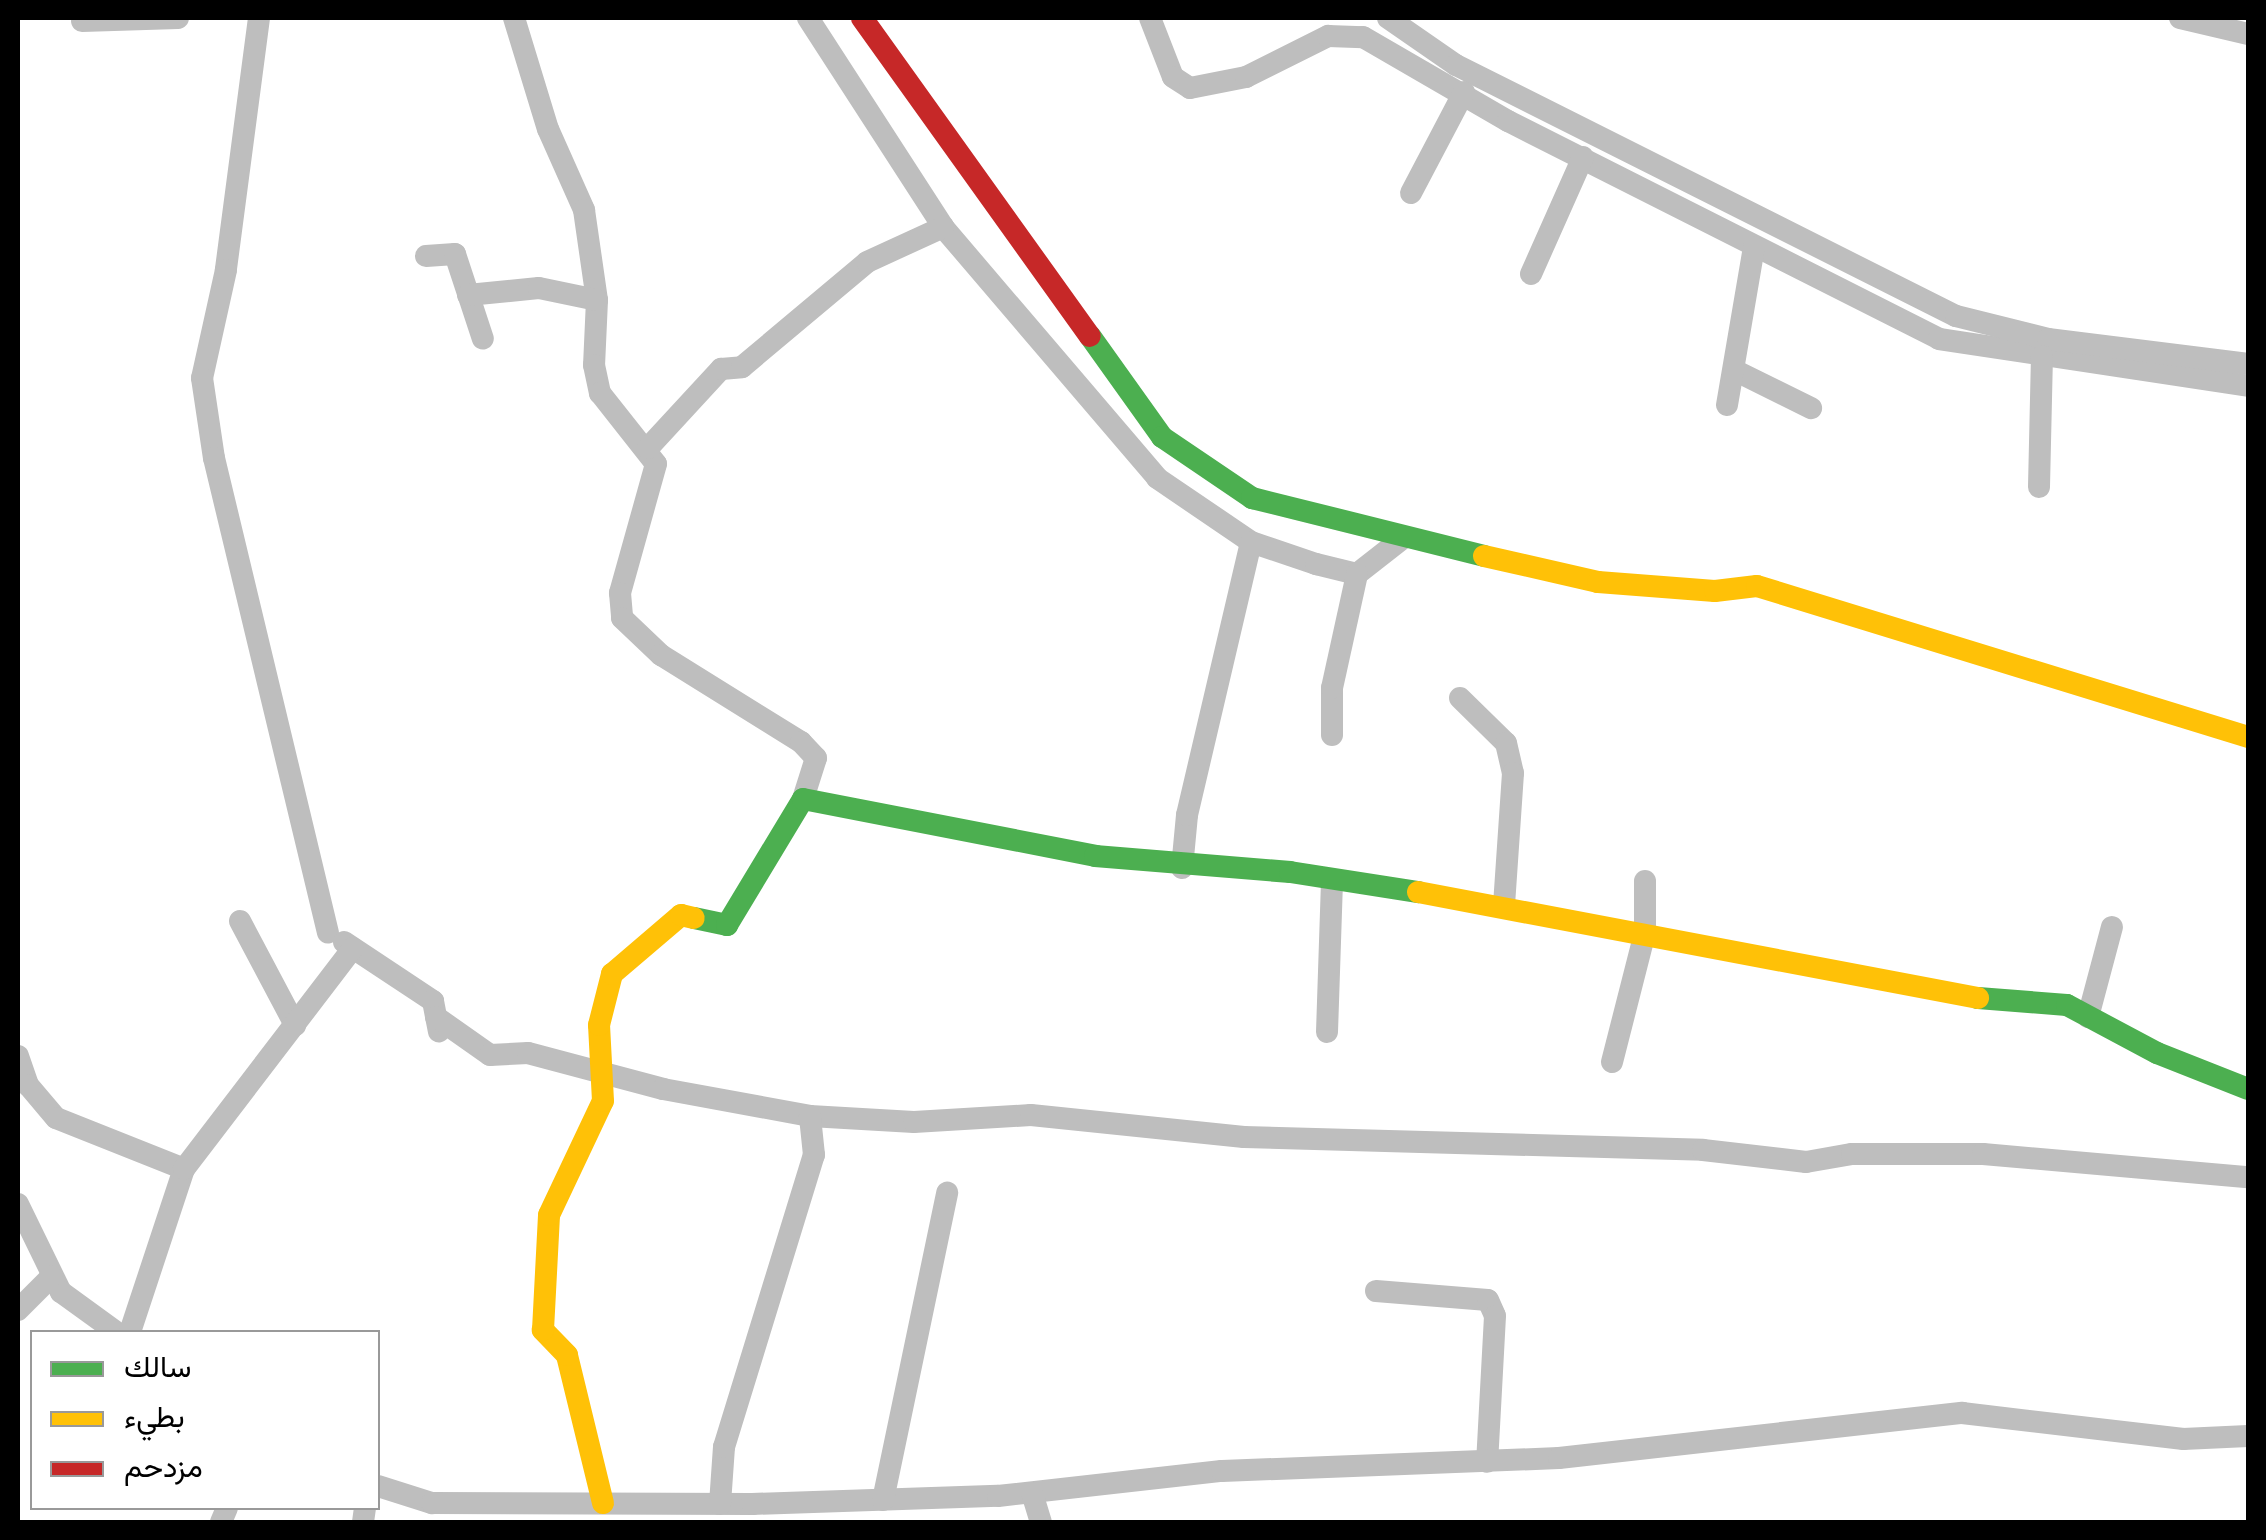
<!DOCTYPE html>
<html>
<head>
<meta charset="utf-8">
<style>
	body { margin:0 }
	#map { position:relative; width:2266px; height:1540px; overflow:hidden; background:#fff; font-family:Helvetica,Vazirmatn,sans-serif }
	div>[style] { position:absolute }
	.street>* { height:22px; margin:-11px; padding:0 11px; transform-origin:11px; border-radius:11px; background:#bebebe }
	.fast>* { height:22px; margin:-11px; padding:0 11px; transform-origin:11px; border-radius:11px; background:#4caf50 }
	.slow>* { height:22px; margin:-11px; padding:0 11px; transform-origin:11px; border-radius:11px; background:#ffc107 }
	.jam>* { height:22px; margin:-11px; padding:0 11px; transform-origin:11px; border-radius:11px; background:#c62828 }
	span { translate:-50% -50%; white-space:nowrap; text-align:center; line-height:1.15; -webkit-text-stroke:8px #fff; paint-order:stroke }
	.frame { position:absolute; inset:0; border:20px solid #000; pointer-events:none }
	.legend { position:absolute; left:30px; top:1330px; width:350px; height:180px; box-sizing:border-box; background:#fff; border:2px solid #999; margin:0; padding:12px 18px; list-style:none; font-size:30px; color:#000 }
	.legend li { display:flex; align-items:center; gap:20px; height:50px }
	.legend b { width:50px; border:2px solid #999 }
</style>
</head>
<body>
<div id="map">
	<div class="street">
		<div style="left:259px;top:18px;width:254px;rotate:97.5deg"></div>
		<div style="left:226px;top:270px;width:111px;rotate:102.5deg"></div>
		<div style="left:202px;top:378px;width:81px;rotate:81.5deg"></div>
		<div style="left:214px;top:458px;width:488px;rotate:76.5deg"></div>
		<div style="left:514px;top:18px;width:116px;rotate:73deg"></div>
		<div style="left:548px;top:129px;width:89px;rotate:66deg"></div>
		<div style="left:584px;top:210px;width:91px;rotate:81.8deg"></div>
		<div style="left:597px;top:300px;width:65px;rotate:92.6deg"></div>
		<div style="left:594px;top:365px;width:29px;rotate:78deg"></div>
		<div style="left:600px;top:393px;width:90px;rotate:51.7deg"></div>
		<div style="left:656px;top:464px;width:134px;rotate:105.6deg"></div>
		<div style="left:620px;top:593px;width:25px;rotate:85deg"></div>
		<div style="left:622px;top:618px;width:54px;rotate:43.5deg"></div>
		<div style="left:661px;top:655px;width:165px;rotate:31.9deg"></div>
		<div style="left:801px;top:742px;width:22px;rotate:47deg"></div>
		<div style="left:816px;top:758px;width:43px;rotate:107.6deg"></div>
		<div style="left:808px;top:18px;width:249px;rotate:57.1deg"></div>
		<div style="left:943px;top:227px;width:330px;rotate:49.5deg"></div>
		<div style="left:1157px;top:478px;width:114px;rotate:34.2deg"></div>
		<div style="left:1251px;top:542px;width:69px;rotate:18.7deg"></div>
		<div style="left:1316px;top:564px;width:42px;rotate:13.7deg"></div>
		<div style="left:1357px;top:574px;width:58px;rotate:-38deg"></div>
		<div style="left:1150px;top:18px;width:63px;rotate:68.7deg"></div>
		<div style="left:1173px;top:77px;width:20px;rotate:33deg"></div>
		<div style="left:1190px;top:88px;width:57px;rotate:-11.1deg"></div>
		<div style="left:1246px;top:77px;width:92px;rotate:-26.6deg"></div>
		<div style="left:1328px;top:36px;width:35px;rotate:2deg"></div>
		<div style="left:1363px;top:37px;width:168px;rotate:30.1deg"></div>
		<div style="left:1508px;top:121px;width:483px;rotate:26.8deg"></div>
		<div style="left:1939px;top:339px;width:313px;rotate:8.6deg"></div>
		<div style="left:1388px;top:18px;width:83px;rotate:34.7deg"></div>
		<div style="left:1456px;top:65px;width:559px;rotate:26.66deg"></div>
		<div style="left:1956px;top:316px;width:95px;rotate:14deg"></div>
		<div style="left:2048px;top:339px;width:202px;rotate:7.1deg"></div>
		<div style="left:2180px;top:18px;width:70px;rotate:13.2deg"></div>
		<div style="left:82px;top:21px;width:96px;rotate:-1.8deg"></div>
		<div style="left:1411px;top:193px;width:114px;rotate:-62.3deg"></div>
		<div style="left:426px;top:256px;width:29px;rotate:-4deg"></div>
		<div style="left:455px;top:254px;width:89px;rotate:71.8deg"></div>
		<div style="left:1531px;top:274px;width:128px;rotate:-66deg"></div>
		<div style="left:468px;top:295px;width:71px;rotate:-5.6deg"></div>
		<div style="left:539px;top:288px;width:59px;rotate:11.7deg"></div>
		<div style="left:1734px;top:370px;width:86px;rotate:26.3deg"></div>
		<div style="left:1727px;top:405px;width:160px;rotate:-80.3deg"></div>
		<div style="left:648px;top:448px;width:108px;rotate:-47.3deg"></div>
		<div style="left:721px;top:369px;width:21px;rotate:-5deg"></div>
		<div style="left:742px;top:367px;width:163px;rotate:-40deg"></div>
		<div style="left:867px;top:262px;width:84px;rotate:-24.7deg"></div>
		<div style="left:2039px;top:487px;width:131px;rotate:-88.7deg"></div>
		<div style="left:1460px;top:698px;width:64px;rotate:44.4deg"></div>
		<div style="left:1506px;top:743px;width:31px;rotate:77deg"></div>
		<div style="left:1513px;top:773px;width:133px;rotate:93.9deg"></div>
		<div style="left:1332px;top:735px;width:47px;rotate:-90deg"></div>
		<div style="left:1332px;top:688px;width:117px;rotate:-77.6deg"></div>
		<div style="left:1182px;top:868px;width:53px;rotate:-84.6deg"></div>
		<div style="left:1187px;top:815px;width:280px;rotate:-76.8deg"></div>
		<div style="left:240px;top:921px;width:118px;rotate:62.1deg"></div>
		<div style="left:344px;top:942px;width:107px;rotate:33.5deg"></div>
		<div style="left:433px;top:1001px;width:31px;rotate:79deg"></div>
		<div style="left:436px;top:1017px;width:66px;rotate:35.1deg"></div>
		<div style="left:490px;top:1055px;width:38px;rotate:-3deg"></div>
		<div style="left:528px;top:1053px;width:140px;rotate:14.9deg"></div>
		<div style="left:663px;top:1089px;width:149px;rotate:10.4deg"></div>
		<div style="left:810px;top:1116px;width:104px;rotate:3.3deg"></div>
		<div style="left:914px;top:1122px;width:117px;rotate:-3.4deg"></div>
		<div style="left:1031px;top:1115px;width:214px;rotate:5.9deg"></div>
		<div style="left:1244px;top:1137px;width:459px;rotate:1.6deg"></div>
		<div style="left:1703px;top:1150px;width:104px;rotate:6.6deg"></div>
		<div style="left:1806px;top:1162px;width:47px;rotate:-9.9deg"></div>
		<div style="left:1852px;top:1154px;width:131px"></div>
		<div style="left:1983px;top:1154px;width:266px;rotate:5deg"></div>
		<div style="left:2088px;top:1017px;width:93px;rotate:-75.1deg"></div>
		<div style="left:1327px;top:1032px;width:149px;rotate:-88.1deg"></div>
		<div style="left:18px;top:1056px;width:31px;rotate:71deg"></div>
		<div style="left:28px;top:1085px;width:43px;rotate:49.7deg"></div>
		<div style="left:56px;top:1118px;width:138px;rotate:21.7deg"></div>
		<div style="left:1612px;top:1062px;width:133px;rotate:-75.7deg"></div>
		<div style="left:1645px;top:933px;width:52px;rotate:-90deg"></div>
		<div style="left:18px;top:1204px;width:98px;rotate:64deg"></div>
		<div style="left:61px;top:1292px;width:68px;rotate:36deg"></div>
		<div style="left:1376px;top:1291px;width:112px;rotate:4.6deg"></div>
		<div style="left:1488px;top:1300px;width:17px;rotate:66deg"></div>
		<div style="left:1495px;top:1316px;width:146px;rotate:93.1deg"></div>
		<div style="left:18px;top:1310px;width:47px;rotate:-45deg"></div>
		<div style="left:130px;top:1332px;width:172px;rotate:-71.7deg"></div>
		<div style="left:184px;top:1169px;width:278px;rotate:-52.6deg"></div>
		<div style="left:378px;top:1486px;width:57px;rotate:17.5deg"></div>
		<div style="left:432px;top:1503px;width:320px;rotate:0.2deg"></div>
		<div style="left:752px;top:1504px;width:246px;rotate:-1.9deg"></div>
		<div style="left:998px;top:1496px;width:225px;rotate:-6.4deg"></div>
		<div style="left:1222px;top:1471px;width:337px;rotate:-2.2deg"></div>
		<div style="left:1559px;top:1458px;width:406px;rotate:-6.4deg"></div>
		<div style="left:1962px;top:1413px;width:223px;rotate:6.7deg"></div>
		<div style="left:2183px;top:1439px;width:65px;rotate:-2.6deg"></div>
		<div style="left:1032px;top:1493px;width:30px;rotate:73deg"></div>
		<div style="left:883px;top:1500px;width:314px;rotate:-78.2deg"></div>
		<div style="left:720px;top:1504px;width:57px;rotate:-86deg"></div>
		<div style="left:724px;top:1447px;width:306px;rotate:-72.9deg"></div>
		<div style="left:814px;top:1155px;width:39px;rotate:-96deg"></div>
		<div style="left:221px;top:1522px;width:15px;rotate:-67deg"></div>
		<div style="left:363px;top:1522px;width:14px;rotate:-82deg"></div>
	</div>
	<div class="fast">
		<div style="left:1090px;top:336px;width:124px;rotate:54.5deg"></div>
		<div style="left:1162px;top:437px;width:109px;rotate:34.1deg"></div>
		<div style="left:1252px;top:498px;width:239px;rotate:14deg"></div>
		<div style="left:694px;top:918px;width:34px;rotate:12deg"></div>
		<div style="left:727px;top:925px;width:147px;rotate:-58.9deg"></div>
		<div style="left:803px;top:799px;width:298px;rotate:11deg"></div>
		<div style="left:1095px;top:856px;width:196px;rotate:4.7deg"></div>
		<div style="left:1290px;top:872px;width:130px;rotate:8.9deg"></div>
		<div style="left:1978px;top:998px;width:89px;rotate:4.5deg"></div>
		<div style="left:2067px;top:1005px;width:102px;rotate:28.1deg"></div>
		<div style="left:2157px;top:1053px;width:98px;rotate:21.6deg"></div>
	</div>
	<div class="slow">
		<div style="left:1484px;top:556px;width:117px;rotate:12.8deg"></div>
		<div style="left:1598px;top:582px;width:117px;rotate:4.4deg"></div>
		<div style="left:1715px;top:591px;width:42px;rotate:-6.8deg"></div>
		<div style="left:1757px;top:586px;width:514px;rotate:17.09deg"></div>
		<div style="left:1418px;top:892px;width:570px;rotate:10.72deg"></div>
		<div style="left:603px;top:1503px;width:152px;rotate:-103.7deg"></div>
		<div style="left:567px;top:1355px;width:35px;rotate:-134deg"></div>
		<div style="left:543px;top:1330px;width:115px;rotate:-87deg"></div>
		<div style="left:549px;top:1215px;width:126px;rotate:-64.7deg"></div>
		<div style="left:603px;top:1101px;width:76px;rotate:-93deg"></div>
		<div style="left:599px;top:1025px;width:53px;rotate:-75.7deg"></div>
		<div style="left:612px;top:974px;width:91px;rotate:-40.5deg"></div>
		<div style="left:681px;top:915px;width:13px;rotate:13deg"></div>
	</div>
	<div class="jam">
		<div style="left:862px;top:18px;width:391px;rotate:54.4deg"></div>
	</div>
	<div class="frame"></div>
	<ul class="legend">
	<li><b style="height:12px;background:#4caf50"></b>سالك</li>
	<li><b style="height:12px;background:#ffc107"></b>بطيء</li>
	<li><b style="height:12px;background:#c62828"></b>مزدحم</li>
	</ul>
</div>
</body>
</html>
